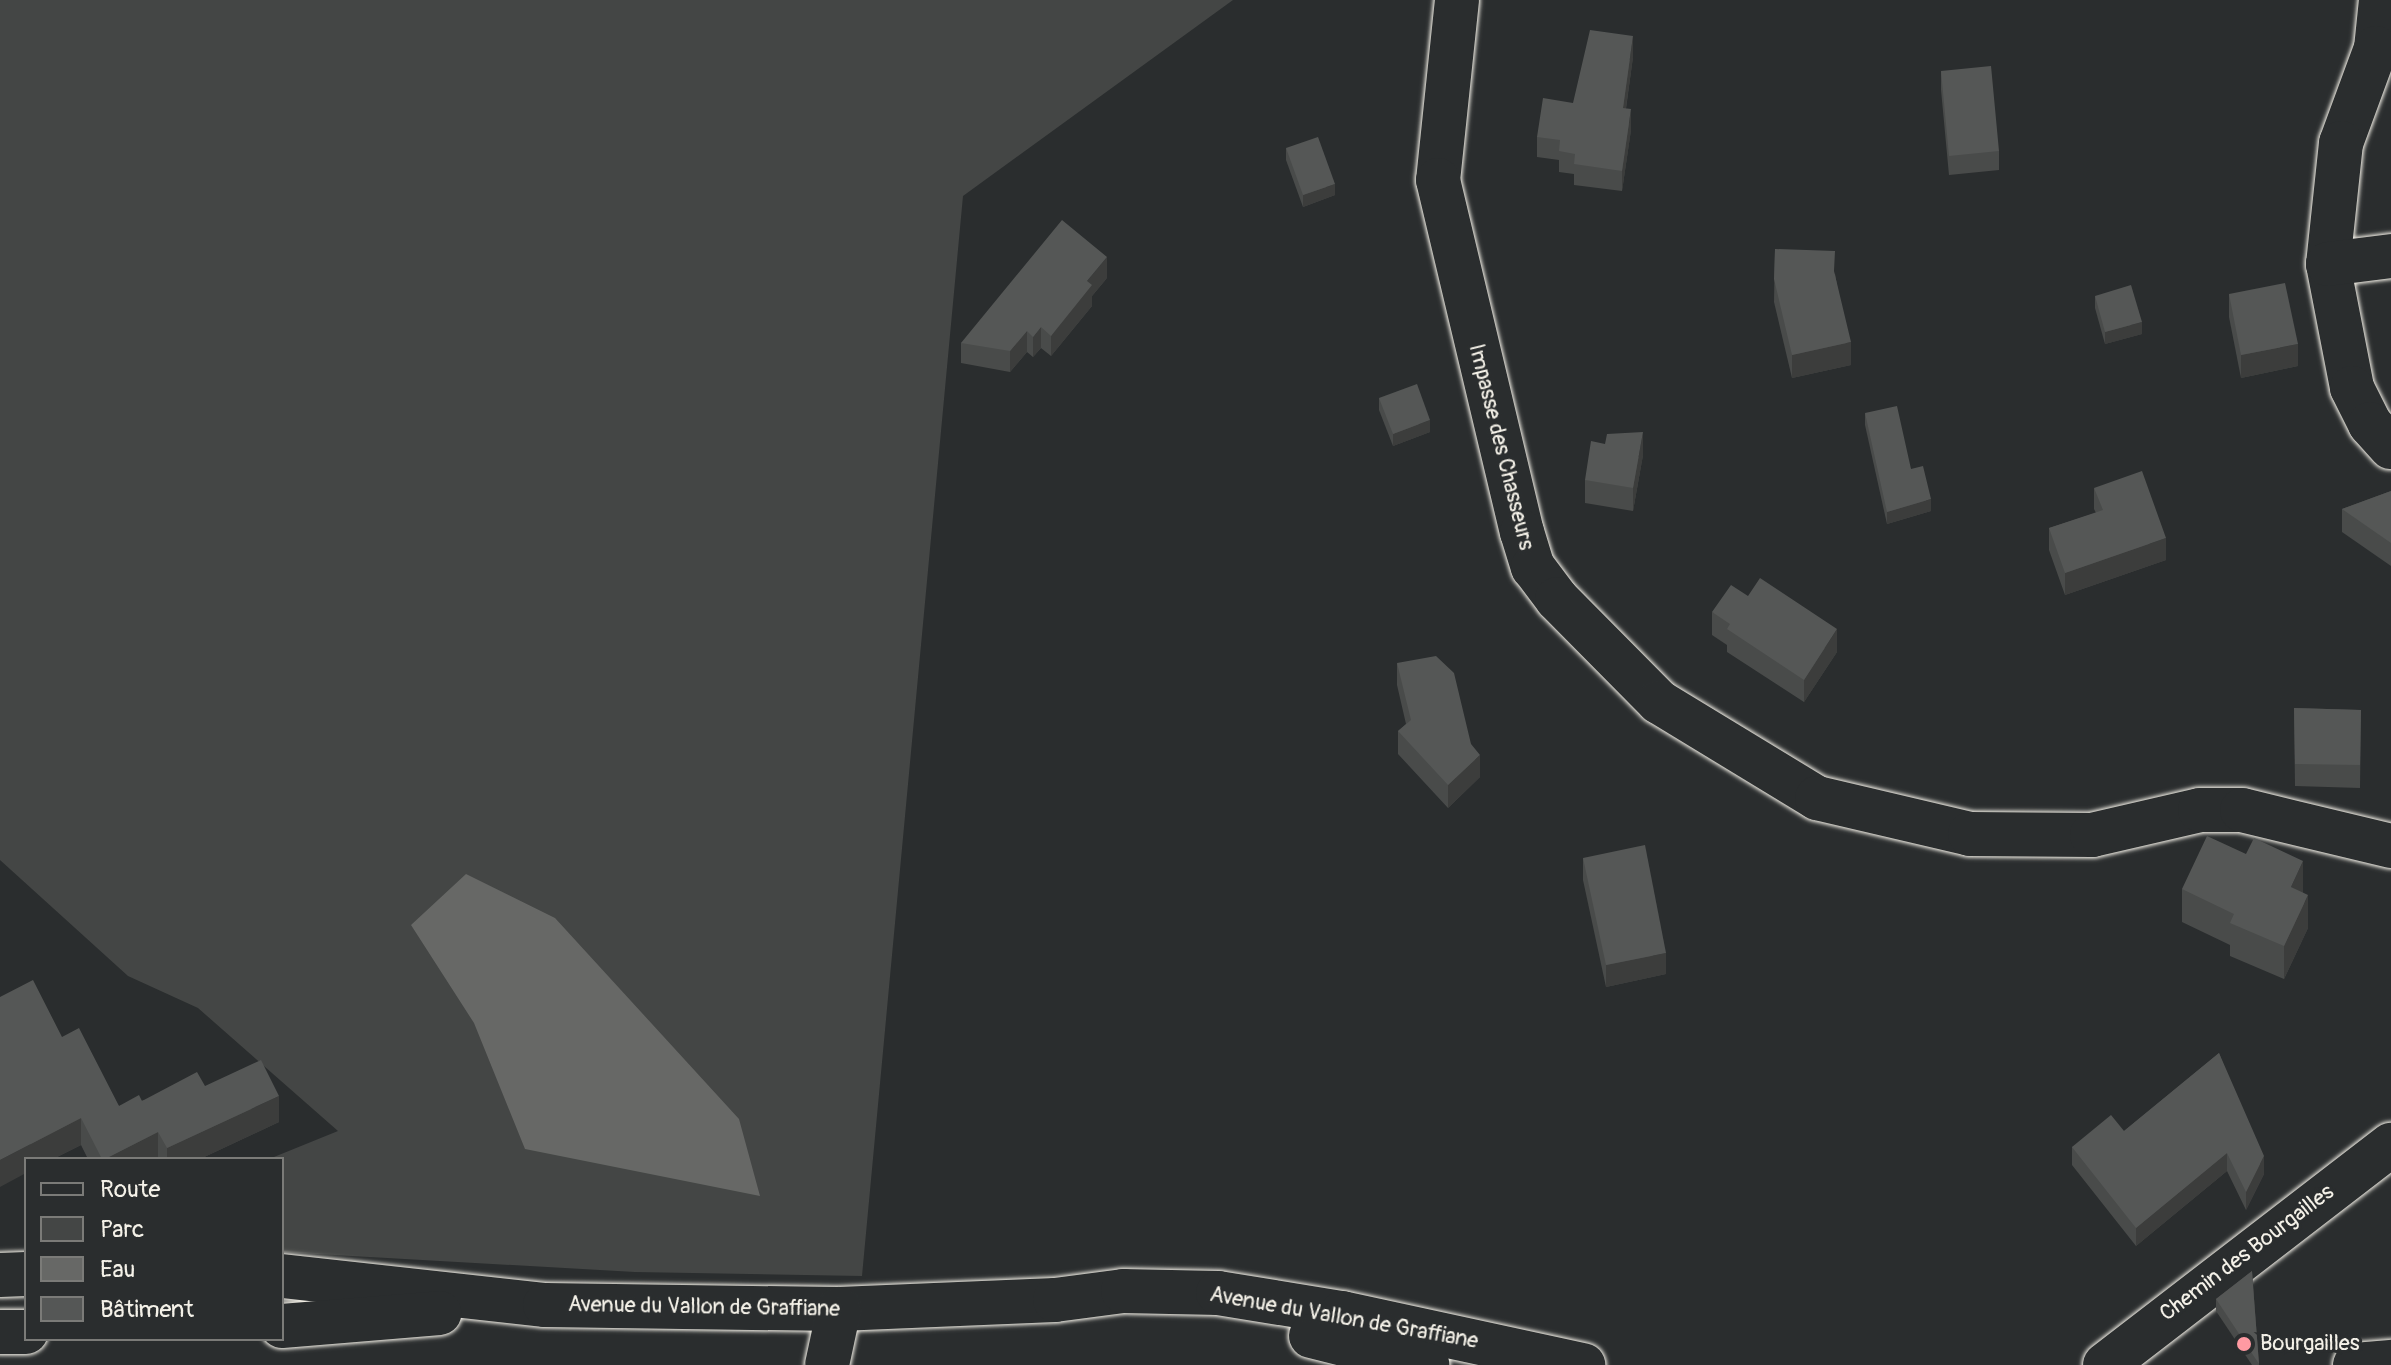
<!DOCTYPE html>
<html>
<head>
<meta charset="utf-8">
<style>
	body { margin:0 }
	#map { position:relative; width:2391px; height:1365px; overflow:hidden; background:#2a2d2e; font-family:Pangolin,sans-serif }
	div>[style] { position:absolute }
	.green>* { inset:0; background:#444645 }
	.water>* { inset:0; background:#676866 }
	.roads { filter:drop-shadow(0 0 2px #f4f1e8) drop-shadow(0 0 2px #f4f1e8) }
	.minor>* { height:44px; margin:-22px; padding:0 22px; transform-origin:22px; border-radius:22px; background:#2a2d2e }
	.wall>* { inset:0; background:#494b4a }
	.shaded-wall>* { inset:0; background:#3c3d3c }
	.building>* { inset:0; background:#555756 }
	.dots>* { width:22px; height:22px; translate:-50% -50%; box-sizing:border-box; border:4px solid #2a2d2e; border-radius:50% }
	span { translate:-50% -50%; white-space:nowrap; text-align:center; line-height:1.15; -webkit-text-stroke:6px #2a2d2e; paint-order:stroke }
	.street-label { font-size:22px; color:#f4f1e8 }
	.poi-label { font-size:22px; color:#f4f1e8 }
	.left { translate:0 -50%; text-align:left }
	.legend { position:absolute; left:24px; top:1157px; width:260px; height:184px; box-sizing:border-box; background:#2a2d2e; border:2px solid #7b7b78; margin:0; padding:10px 14px; list-style:none; font-size:24px; color:#f4f1e8 }
	.legend li { display:flex; align-items:center; gap:16px; height:40px }
	.legend b { width:40px; border:2px solid #7b7b78 }
</style>
</head>
<body>
<div id="map">
	<div class="green">
		<div style="clip-path:polygon(0 0,1233px 0,963px 196px,862px 1276px,635px 1272px,282px 1252px,282px 1159px,269px 1159px,338px 1131px,198px 1008px,128px 976px,0 860px)"></div>
	</div>
	<div class="water">
		<div style="clip-path:polygon(466px 874px,555px 918px,739px 1119px,760px 1196px,525px 1149px,474px 1023px,411px 925px)"></div>
	</div>
	<div class="roads">
		<div class="minor">
			<div style="left:1457px;top:0;width:181px;rotate:96deg"></div>
			<div style="left:1438px;top:180px;width:362px;rotate:76.6deg"></div>
			<div style="left:1522px;top:532px;width:37px;rotate:73deg"></div>
			<div style="left:1533px;top:567px;width:40px;rotate:53deg"></div>
			<div style="left:1557px;top:599px;width:145px;rotate:45.3deg"></div>
			<div style="left:1659px;top:702px;width:185px;rotate:31.3deg"></div>
			<div style="left:1817px;top:798px;width:157px;rotate:13.2deg"></div>
			<div style="left:1970px;top:834px;width:122px;rotate:0.5deg"></div>
			<div style="left:2092px;top:835px;width:111px;rotate:-13deg"></div>
			<div style="left:2200px;top:810px;width:42px"></div>
			<div style="left:2242px;top:810px;width:153px;rotate:13.6deg"></div>
			<div style="left:2381px;top:0;width:48px;rotate:95.9deg"></div>
			<div style="left:2376px;top:48px;width:101px;rotate:110.2deg"></div>
			<div style="left:2341px;top:143px;width:122px;rotate:96.1deg"></div>
			<div style="left:2328px;top:264px;width:126px;rotate:79deg"></div>
			<div style="left:2352px;top:388px;width:40px;rotate:63.4deg"></div>
			<div style="left:2370px;top:424px;width:31px;rotate:48deg"></div>
			<div style="left:2328px;top:264px;width:64px;rotate:-7.2deg"></div>
			<div style="left:0;top:1275px;width:26px;rotate:-2deg"></div>
			<div style="left:282px;top:1276px;width:265px;rotate:6.3deg"></div>
			<div style="left:545px;top:1305px;width:294px;rotate:0.8deg"></div>
			<div style="left:839px;top:1309px;width:216px;rotate:-2.4deg"></div>
			<div style="left:1055px;top:1300px;width:69px;rotate:-7.5deg"></div>
			<div style="left:1123px;top:1291px;width:95px;rotate:1.2deg"></div>
			<div style="left:1218px;top:1293px;width:126px;rotate:9.2deg"></div>
			<div style="left:1342px;top:1313px;width:247px;rotate:12.2deg"></div>
			<div style="left:282px;top:1326px;width:158px;rotate:-4.7deg"></div>
			<div style="left:0;top:1332px;width:26px"></div>
			<div style="left:1311px;top:1336px;width:120px;rotate:14deg"></div>
			<div style="left:827px;top:1365px;width:57px;rotate:-77.9deg"></div>
			<div style="left:2105px;top:1365px;width:361px;rotate:-37.6deg"></div>
			<div style="left:2355px;top:1365px;width:36px;rotate:-5deg"></div>
		</div>
	</div>
	<div class="wall">
		<div style="clip-path:polygon(1633px 57px,1626px 109px,1631px 130px,1622px 191px,1574px 185px,1574px 174px,1559px 172px,1559px 160px,1537px 157px,1537px 137px,1573px 103px)"></div>
		<div style="clip-path:polygon(1941px 71px,1999px 151px,1999px 170px,1949px 175px,1941px 90px)"></div>
		<div style="clip-path:polygon(1286px 148px,1335px 195px,1303px 207px,1286px 160px)"></div>
		<div style="clip-path:polygon(1775px 249px,1835px 274px,1851px 365px,1792px 378px,1774px 302px)"></div>
		<div style="clip-path:polygon(1107px 278px,1092px 296px,1092px 306px,1051px 356px,1041px 348px,1033px 357px,1027px 352px,1010px 372px,961px 363px,961px 343px)"></div>
		<div style="clip-path:polygon(2229px 294px,2298px 366px,2241px 378px,2229px 317px)"></div>
		<div style="clip-path:polygon(2095px 296px,2142px 334px,2105px 344px,2095px 308px)"></div>
		<div style="clip-path:polygon(1379px 398px,1430px 432px,1393px 446px,1379px 410px)"></div>
		<div style="clip-path:polygon(1865px 413px,1911px 469px,1931px 511px,1887px 524px,1865px 425px)"></div>
		<div style="clip-path:polygon(1643px 455px,1633px 511px,1585px 503px,1585px 480px)"></div>
		<div style="clip-path:polygon(2094px 488px,2166px 560px,2065px 595px,2049px 550px,2049px 528px,2096px 513px,2094px 509px)"></div>
		<div style="clip-path:polygon(2391px 491px,2391px 566px,2342px 532px,2342px 509px)"></div>
		<div style="clip-path:polygon(1712px 612px,1837px 652px,1804px 702px,1727px 652px,1727px 645px,1712px 635px)"></div>
		<div style="clip-path:polygon(1397px 663px,1471px 744px,1480px 777px,1448px 808px,1398px 754px,1398px 731px,1406px 724px,1397px 685px)"></div>
		<div style="clip-path:polygon(2294px 708px,2361px 710px,2360px 788px,2295px 786px)"></div>
		<div style="clip-path:polygon(1583px 858px,1666px 974px,1606px 987px,1583px 880px)"></div>
		<div style="clip-path:polygon(2182px 889px,2303px 892px,2308px 928px,2284px 979px,2230px 956px,2230px 945px,2182px 922px)"></div>
		<div style="clip-path:polygon(62px 1037px,119px 1106px,205px 1086px,279px 1122px,200px 1159px,88px 1159px,81px 1145px,53px 1159px,26px 1159px)"></div>
		<div style="clip-path:polygon(2219px 1053px,2264px 1174px,2246px 1210px,2227px 1171px,2136px 1246px,2072px 1165px,2072px 1147px,2124px 1131px)"></div>
		<div style="clip-path:polygon(2252px 1271px,2259px 1365px,2252px 1365px,2216px 1311px,2216px 1299px)"></div>
	</div>
	<div class="shaded-wall">
		<div style="clip-path:polygon(1633px 36px,1633px 57px,1623px 128px,1623px 108px)"></div>
		<div style="clip-path:polygon(1631px 109px,1631px 130px,1622px 191px,1622px 171px)"></div>
		<div style="clip-path:polygon(1335px 184px,1335px 195px,1303px 207px,1303px 195px)"></div>
		<div style="clip-path:polygon(1107px 257px,1107px 278px,1092px 296px,1092px 306px,1051px 356px,1051px 336px,1087px 281px)"></div>
		<div style="clip-path:polygon(2142px 322px,2142px 334px,2105px 344px,2105px 332px)"></div>
		<div style="clip-path:polygon(1041px 327px,1041px 348px,1033px 357px,1033px 337px)"></div>
		<div style="clip-path:polygon(1027px 331px,1027px 352px,1010px 372px,1010px 351px)"></div>
		<div style="clip-path:polygon(1851px 342px,1851px 365px,1792px 378px,1792px 355px)"></div>
		<div style="clip-path:polygon(2298px 344px,2298px 366px,2241px 378px,2241px 355px)"></div>
		<div style="clip-path:polygon(1430px 420px,1430px 432px,1393px 446px,1393px 434px)"></div>
		<div style="clip-path:polygon(1643px 432px,1643px 455px,1633px 511px,1633px 488px)"></div>
		<div style="clip-path:polygon(1931px 499px,1931px 511px,1887px 524px,1887px 512px)"></div>
		<div style="clip-path:polygon(2166px 538px,2166px 560px,2065px 595px,2065px 573px)"></div>
		<div style="clip-path:polygon(1837px 629px,1837px 652px,1804px 702px,1804px 680px)"></div>
		<div style="clip-path:polygon(1480px 755px,1480px 777px,1448px 808px,1448px 785px)"></div>
		<div style="clip-path:polygon(2303px 861px,2303px 894px,2291px 887px)"></div>
		<div style="clip-path:polygon(2308px 895px,2308px 928px,2284px 979px,2284px 946px)"></div>
		<div style="clip-path:polygon(1666px 953px,1666px 974px,1606px 987px,1606px 965px)"></div>
		<div style="clip-path:polygon(279px 1096px,279px 1122px,200px 1159px,167px 1159px,167px 1148px)"></div>
		<div style="clip-path:polygon(81px 1118px,81px 1145px,53px 1159px,26px 1159px,26px 1173px,0 1187px,0 1160px)"></div>
		<div style="clip-path:polygon(158px 1132px,158px 1158px,157px 1159px,105px 1159px)"></div>
		<div style="clip-path:polygon(2227px 1153px,2227px 1171px,2136px 1246px,2136px 1228px)"></div>
		<div style="clip-path:polygon(2264px 1156px,2264px 1174px,2246px 1210px,2246px 1192px)"></div>
	</div>
	<div class="building">
		<div style="clip-path:polygon(1590px 30px,1633px 36px,1623px 108px,1631px 109px,1622px 171px,1574px 164px,1575px 154px,1559px 151px,1560px 140px,1537px 137px,1543px 98px,1573px 103px)"></div>
		<div style="clip-path:polygon(1991px 66px,1999px 151px,1949px 156px,1941px 71px)"></div>
		<div style="clip-path:polygon(1318px 137px,1335px 184px,1303px 195px,1286px 148px)"></div>
		<div style="clip-path:polygon(1062px 220px,1107px 257px,1087px 281px,1092px 285px,1051px 336px,1041px 327px,1033px 337px,1027px 331px,1010px 351px,961px 343px)"></div>
		<div style="clip-path:polygon(1775px 249px,1835px 251px,1834px 271px,1851px 342px,1792px 355px,1774px 279px)"></div>
		<div style="clip-path:polygon(2285px 283px,2298px 344px,2241px 355px,2229px 294px)"></div>
		<div style="clip-path:polygon(2131px 285px,2142px 322px,2105px 332px,2095px 296px)"></div>
		<div style="clip-path:polygon(1417px 384px,1430px 420px,1393px 434px,1379px 398px)"></div>
		<div style="clip-path:polygon(1897px 406px,1911px 469px,1923px 466px,1931px 499px,1887px 512px,1865px 413px)"></div>
		<div style="clip-path:polygon(1643px 432px,1633px 488px,1585px 480px,1591px 441px,1605px 444px,1607px 434px)"></div>
		<div style="clip-path:polygon(2142px 471px,2166px 538px,2065px 573px,2049px 528px,2103px 510px,2094px 488px)"></div>
		<div style="clip-path:polygon(2391px 491px,2391px 543px,2342px 509px)"></div>
		<div style="clip-path:polygon(1760px 578px,1837px 629px,1804px 680px,1727px 629px,1730px 624px,1712px 612px,1731px 585px,1748px 596px)"></div>
		<div style="clip-path:polygon(1436px 656px,1454px 673px,1471px 744px,1480px 755px,1448px 785px,1398px 731px,1411px 720px,1397px 663px)"></div>
		<div style="clip-path:polygon(2294px 708px,2361px 710px,2360px 765px,2295px 764px)"></div>
		<div style="clip-path:polygon(2207px 836px,2246px 854px,2254px 838px,2303px 861px,2291px 887px,2308px 895px,2284px 946px,2230px 923px,2234px 914px,2182px 889px)"></div>
		<div style="clip-path:polygon(1645px 845px,1666px 953px,1606px 965px,1583px 858px)"></div>
		<div style="clip-path:polygon(33px 980px,62px 1037px,79px 1028px,119px 1106px,139px 1095px,142px 1101px,197px 1072px,205px 1086px,261px 1060px,279px 1096px,167px 1148px,158px 1132px,105px 1159px,102px 1159px,81px 1118px,0 1160px,0 997px)"></div>
		<div style="clip-path:polygon(2219px 1053px,2264px 1156px,2246px 1192px,2227px 1153px,2136px 1228px,2072px 1147px,2111px 1115px,2124px 1131px)"></div>
		<div style="clip-path:polygon(2252px 1271px,2254px 1299px,2259px 1364px,2216px 1299px)"></div>
	</div>
	<div class="dots">
		<div style="left:2244px;top:1344px;background:#ff9aa2"></div>
	</div>
	<div class="street-label">
		<span style="left:1501px;top:447px;rotate:76deg">Impasse des Chasseurs</span>
		<span style="left:2247px;top:1253px;rotate:-37deg">Chemin des Bourgailles</span>
		<span style="left:704px;top:1307px;rotate:1deg">Avenue du Vallon de Graffiane</span>
		<span style="left:1344px;top:1318px;rotate:10deg">Avenue du Vallon de Graffiane</span>
	</div>
	<div class="poi-label">
		<span class="left" style="left:2260px;top:1344px">Bourgailles</span>
	</div>
	<ul class="legend">
	<li><b style="height:10px;background:#2a2d2e"></b>Route</li>
	<li><b style="height:22px;background:#444645"></b>Parc</li>
	<li><b style="height:22px;background:#676866"></b>Eau</li>
	<li><b style="height:22px;background:#555756"></b>Bâtiment</li>
	</ul>
</div>
</body>
</html>
